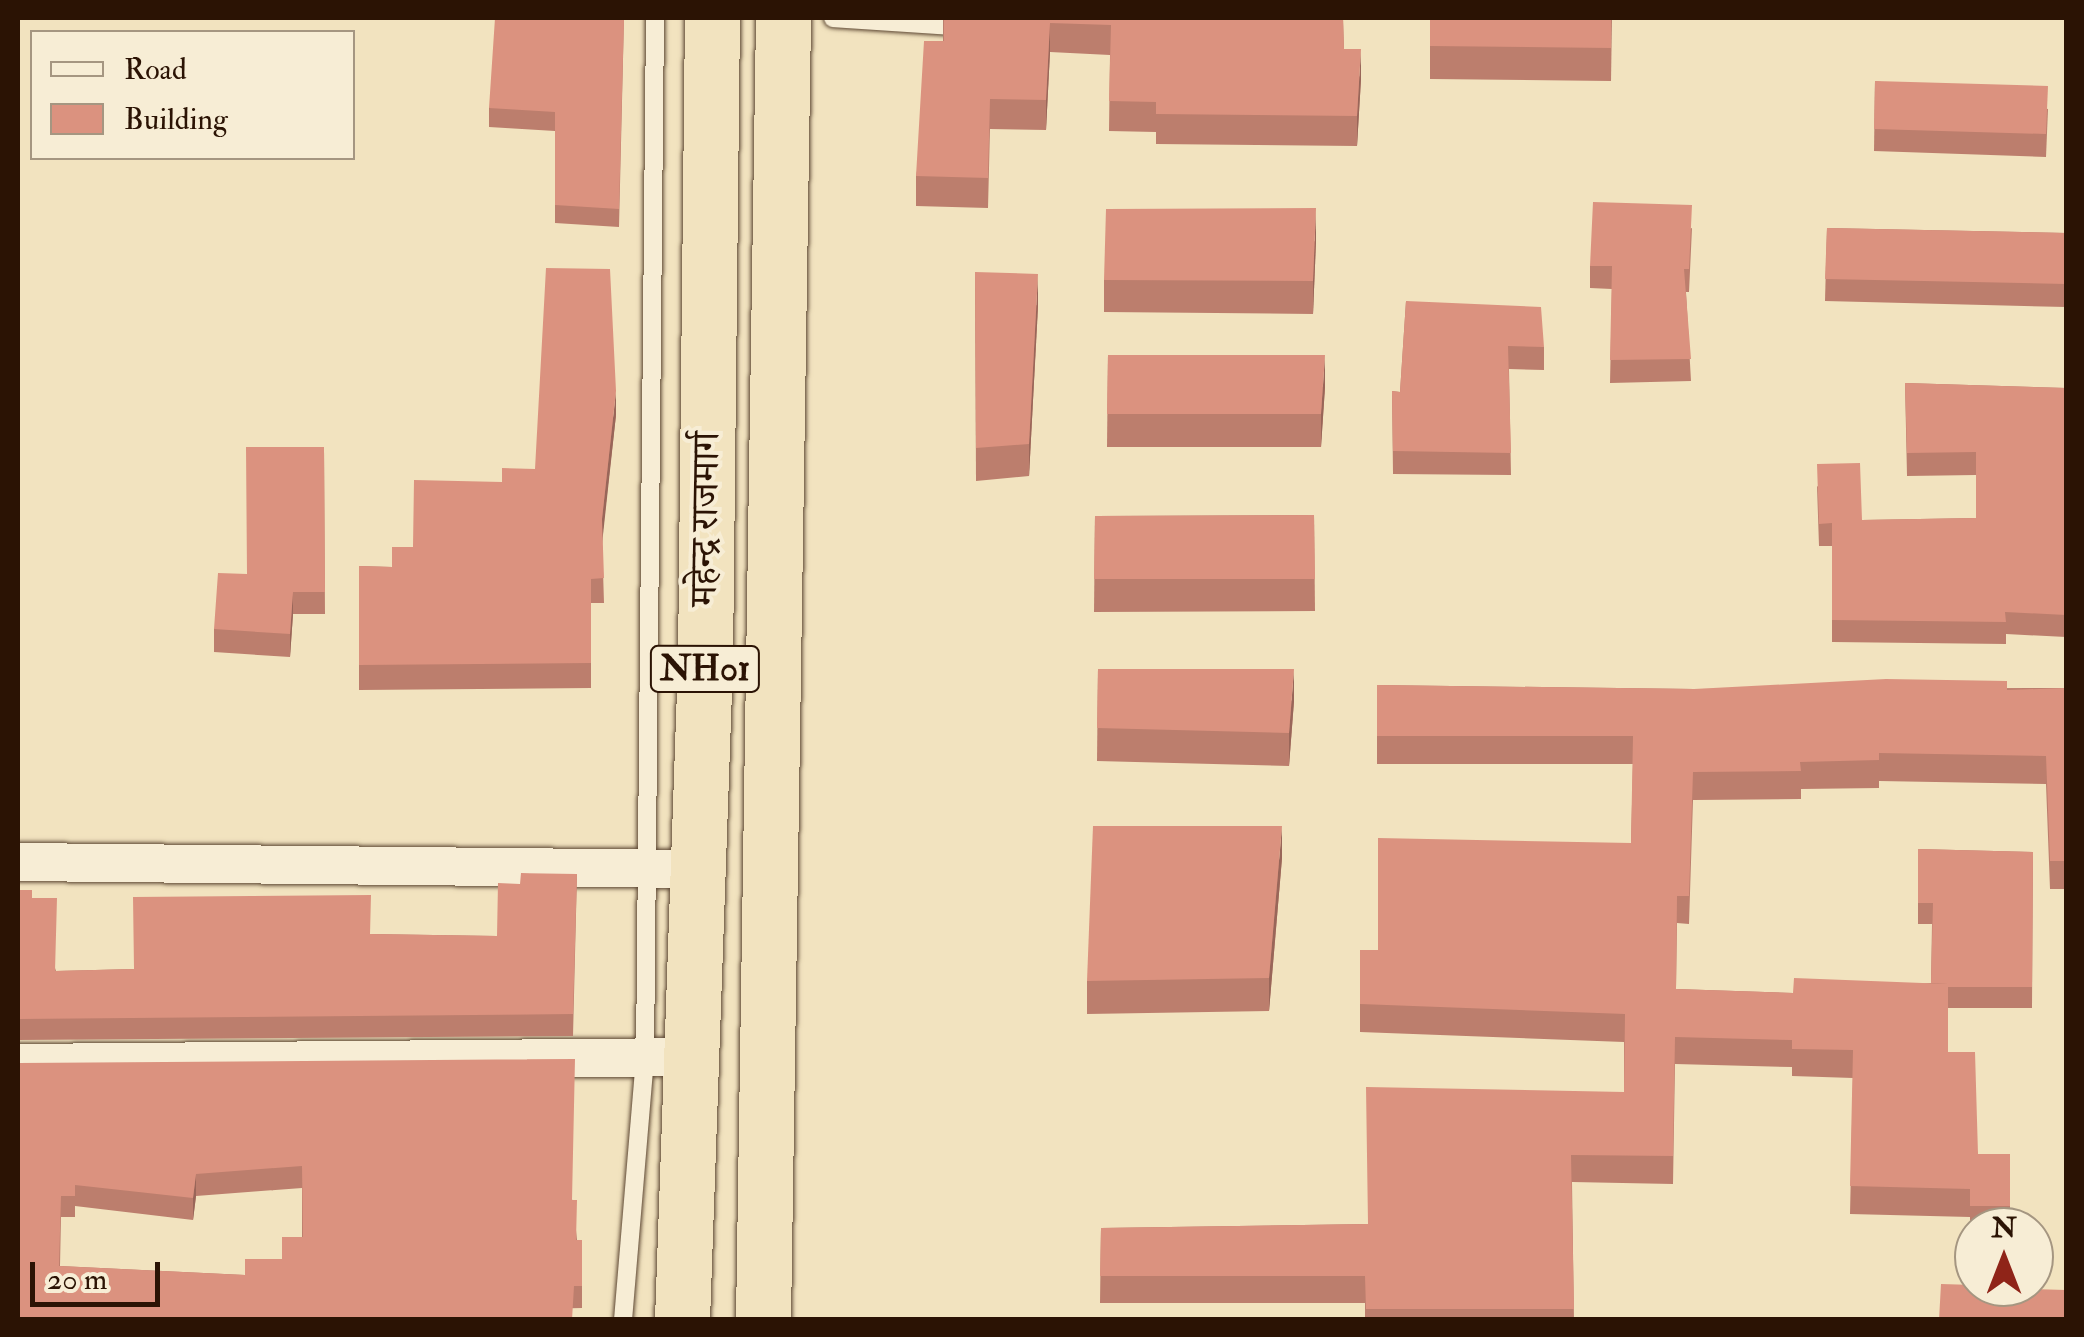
<!DOCTYPE html>
<html>
<head>
<meta charset="utf-8">
<style>
	body { margin:0 }
	#map { position:relative; width:2084px; height:1337px; overflow:hidden; background:#f2e3bf; font-family:"IM FELL Double Pica","Noto Serif Devanagari",serif }
	div>[style] { position:absolute }
	.roads { filter:drop-shadow(0 0 2px #5d4733) drop-shadow(0 0 2px #5d4733) }
	.lane>* { height:18px; margin:-9px; padding:0 9px; transform-origin:9px; border-radius:9px; background:#f7edd5 }
	.street>* { height:38px; margin:-19px; padding:0 19px; transform-origin:19px; border-radius:19px; background:#f7edd5 }
	.highway>* { height:55px; margin:-27.5px; padding:0 27.5px; transform-origin:27.5px; border-radius:27.5px; background:#f2e3bf }
	.wall>* { inset:0; background:#bc7e6d }
	.shaded-wall>* { inset:0; background:#996659 }
	.building>* { inset:0; background:#db927f }
	span { translate:-50% -50%; white-space:nowrap; text-align:center; line-height:1.15; -webkit-text-stroke:8px #f7edd5; paint-order:stroke }
	.shield-label span { padding:2px 8px; background:#f7edd5; border:2px solid; border-radius:8px; -webkit-text-stroke-width:0 }
	.shield-label { font-size:35px; color:#2b1304; font-weight:700 }
	.street-label { font-size:38px; color:#2b1304 }
	.frame { position:absolute; inset:0; border:20px solid #2b1304; pointer-events:none }
	.legend { position:absolute; left:30px; top:30px; width:325px; height:130px; box-sizing:border-box; background:#f7edd5; border:2px solid #a59681; margin:0; padding:12px 18px; list-style:none; font-size:30px; color:#2b1304 }
	.legend li { display:flex; align-items:center; gap:20px; height:50px }
	.legend b { width:50px; border:2px solid #a59681 }
	.north { position:absolute; left:1954px; top:1207px; width:100px; height:100px; box-sizing:border-box; background:#f7edd5; border:2px solid #a59681; border-radius:50%; rotate:0deg; font-size:28px; font-weight:700; line-height:40px; text-align:center; color:#2b1304 }
	.north::after { content:''; display:block; margin:auto; width:35px; height:45px; background:#8f2418; clip-path:polygon(50% 0,100% 100%,50% 72%,0 100%) }
	.scale { position:absolute; left:30px; top:1262px; width:130px; height:45px; box-sizing:border-box; border:5px solid #2b1304; border-top:0; padding-left:12px; font-size:30px; line-height:35px; white-space:nowrap; color:#2b1304; -webkit-text-stroke:8px #f7edd5; paint-order:stroke }
</style>
</head>
<body>
<div id="map">
	<div class="roads">
		<div class="lane">
			<div style="left:833px;top:18px;width:134px;rotate:3.8deg"></div>
			<div style="left:623px;top:1320px;width:263px;rotate:-85.2deg"></div>
			<div style="left:645px;top:1058px;width:1040px;rotate:-89.45deg"></div>
		</div>
		<div class="street">
			<div style="left:18px;top:862px;width:678px;rotate:0.59deg"></div>
			<div style="left:18px;top:1063px;width:670px;rotate:-0.51deg"></div>
		</div>
		<div class="highway">
			<div style="left:682px;top:1320px;width:659px;rotate:-88deg"></div>
			<div style="left:705px;top:661px;width:643px;rotate:-89.38deg"></div>
			<div style="left:763px;top:1320px;width:1302px;rotate:-89.12deg"></div>
		</div>
	</div>
	<div class="wall">
		<div style="clip-path:polygon(624px 18px,619px 227px,555px 223px,555px 131px,489px 127px,489px 108px)"></div>
		<div style="clip-path:polygon(943px 18px,1343px 18px,1344px 49px,1361px 79px,1357px 146px,1156px 144px,1156px 132px,1109px 131px,1110px 55px,1050px 52px,1046px 130px,990px 129px,988px 208px,916px 206px,916px 176px,943px 41px)"></div>
		<div style="clip-path:polygon(1430px 18px,1612px 18px,1611px 81px,1430px 79px)"></div>
		<div style="clip-path:polygon(1875px 81px,2048px 109px,2046px 157px,1874px 151px)"></div>
		<div style="clip-path:polygon(1692px 228px,1689px 292px,1686px 292px,1691px 381px,1610px 383px,1612px 289px,1590px 288px,1590px 266px)"></div>
		<div style="clip-path:polygon(1827px 228px,2066px 233px,2066px 307px,1825px 301px)"></div>
		<div style="clip-path:polygon(1316px 241px,1313px 314px,1104px 312px,1104px 280px)"></div>
		<div style="clip-path:polygon(975px 272px,1038px 306px,1029px 476px,976px 481px)"></div>
		<div style="clip-path:polygon(1406px 301px,1544px 347px,1544px 370px,1509px 369px,1511px 475px,1393px 474px,1392px 391px,1400px 392px)"></div>
		<div style="clip-path:polygon(1108px 355px,1325px 387px,1321px 447px,1107px 447px)"></div>
		<div style="clip-path:polygon(1905px 383px,2066px 388px,2066px 637px,2006px 634px,2006px 644px,1832px 642px,1832px 546px,1819px 546px,1817px 486px,1862px 520px,1976px 518px,1976px 475px,1907px 476px)"></div>
		<div style="clip-path:polygon(616px 415px,602px 538px,604px 603px,591px 603px,591px 688px,359px 690px,359px 566px,392px 567px,502px 482px,535px 469px)"></div>
		<div style="clip-path:polygon(324px 447px,325px 614px,293px 614px,290px 657px,214px 652px,214px 629px)"></div>
		<div style="clip-path:polygon(1314px 515px,1315px 611px,1094px 612px,1095px 516px)"></div>
		<div style="clip-path:polygon(1098px 669px,1294px 701px,1289px 766px,1097px 761px)"></div>
		<div style="clip-path:polygon(1377px 685px,1694px 689px,2066px 688px,2066px 889px,2050px 889px,2046px 784px,1879px 781px,1879px 788px,1801px 789px,1801px 799px,1693px 800px,1689px 924px,1677px 923px,1676px 989px,1793px 993px,1931px 983px,1932px 924px,1918px 924px,1918px 849px,2033px 852px,2032px 1008px,1948px 1008px,1948px 1052px,1978px 1154px,2010px 1154px,2010px 1227px,1974px 1227px,1974px 1234px,1970px 1234px,1970px 1217px,1850px 1214px,1853px 1078px,1792px 1076px,1792px 1067px,1675px 1064px,1673px 1184px,1572px 1182px,1574px 1320px,1365px 1320px,1365px 1303px,1100px 1303px,1101px 1228px,1368px 1224px,1624px 1092px,1624px 1042px,1360px 1032px,1360px 950px,1378px 950px,1631px 843px,1633px 764px,1377px 764px)"></div>
		<div style="clip-path:polygon(1282px 858px,1269px 1011px,1087px 1014px,1087px 981px)"></div>
		<div style="clip-path:polygon(577px 874px,573px 1036px,18px 1040px,18px 890px,32px 898px,56px 971px,134px 969px,371px 934px,497px 936px,520px 884px)"></div>
		<div style="clip-path:polygon(evenodd,18px 1063px,573px 1200px,577px 1240px,582px 1240px,582px 1308px,18px 1320px,18px 1063px,302px 1188px,302px 1237px,282px 1259px,245px 1275px,60px 1266px,61px 1217px,75px 1217px,75px 1206px,193px 1220px,196px 1196px,302px 1188px)"></div>
	</div>
	<div class="shaded-wall">
		<div style="clip-path:polygon(1050px 23px,1050px 52px,1046px 130px,1046px 100px)"></div>
		<div style="clip-path:polygon(1361px 49px,1361px 79px,1357px 146px,1357px 116px)"></div>
		<div style="clip-path:polygon(1316px 208px,1316px 241px,1313px 314px,1313px 281px)"></div>
		<div style="clip-path:polygon(1038px 274px,1038px 306px,1029px 476px,1029px 444px)"></div>
		<div style="clip-path:polygon(1325px 355px,1325px 387px,1321px 447px,1321px 414px)"></div>
		<div style="clip-path:polygon(616px 391px,616px 415px,602px 544px,602px 519px)"></div>
		<div style="clip-path:polygon(293px 592px,293px 614px,290px 657px,290px 634px)"></div>
		<div style="clip-path:polygon(1294px 669px,1294px 701px,1289px 766px,1289px 733px)"></div>
		<div style="clip-path:polygon(1282px 826px,1282px 858px,1269px 1011px,1269px 978px)"></div>
		<div style="clip-path:polygon(196px 1174px,196px 1196px,193px 1220px,193px 1198px)"></div>
	</div>
	<div class="building">
		<div style="clip-path:polygon(495px 18px,624px 18px,619px 209px,555px 205px,555px 112px,489px 108px)"></div>
		<div style="clip-path:polygon(944px 18px,1343px 18px,1344px 49px,1361px 49px,1357px 116px,1156px 114px,1156px 102px,1109px 101px,1111px 25px,1050px 23px,1046px 100px,990px 99px,988px 178px,916px 176px,924px 41px,944px 41px)"></div>
		<div style="clip-path:polygon(1430px 18px,1611px 18px,1611px 48px,1430px 46px)"></div>
		<div style="clip-path:polygon(1875px 81px,2048px 86px,2046px 134px,1874px 129px)"></div>
		<div style="clip-path:polygon(1593px 202px,1692px 205px,1689px 269px,1684px 269px,1691px 359px,1610px 360px,1612px 266px,1590px 266px)"></div>
		<div style="clip-path:polygon(1316px 208px,1313px 281px,1104px 280px,1106px 209px)"></div>
		<div style="clip-path:polygon(1827px 228px,2066px 233px,2066px 284px,1825px 279px)"></div>
		<div style="clip-path:polygon(546px 268px,610px 269px,616px 391px,602px 519px,604px 578px,591px 579px,591px 663px,359px 665px,359px 566px,392px 567px,392px 547px,413px 547px,414px 480px,502px 482px,502px 468px,535px 469px)"></div>
		<div style="clip-path:polygon(975px 272px,1038px 274px,1029px 444px,976px 448px)"></div>
		<div style="clip-path:polygon(1406px 301px,1541px 307px,1544px 347px,1508px 346px,1511px 453px,1393px 451px,1392px 391px,1400px 392px)"></div>
		<div style="clip-path:polygon(1108px 355px,1325px 355px,1321px 414px,1107px 414px)"></div>
		<div style="clip-path:polygon(1905px 383px,2066px 388px,2066px 615px,2005px 612px,2006px 622px,1832px 620px,1832px 523px,1819px 524px,1817px 464px,1860px 463px,1862px 520px,1976px 518px,1976px 452px,1907px 453px)"></div>
		<div style="clip-path:polygon(246px 447px,324px 447px,325px 592px,293px 592px,290px 634px,214px 629px,218px 573px,247px 574px)"></div>
		<div style="clip-path:polygon(1314px 515px,1315px 579px,1094px 579px,1095px 516px)"></div>
		<div style="clip-path:polygon(1098px 669px,1294px 669px,1289px 733px,1097px 728px)"></div>
		<div style="clip-path:polygon(1886px 679px,2007px 681px,2007px 690px,2066px 688px,2066px 861px,2050px 861px,2046px 756px,1879px 753px,1879px 760px,1800px 762px,1801px 771px,1693px 772px,1689px 896px,1677px 896px,1676px 989px,1793px 993px,1794px 978px,1948px 984px,1948px 1052px,1975px 1052px,1978px 1154px,2010px 1154px,2010px 1206px,1970px 1206px,1970px 1189px,1850px 1186px,1853px 1050px,1792px 1049px,1792px 1040px,1675px 1037px,1673px 1156px,1571px 1155px,1574px 1309px,1366px 1309px,1365px 1276px,1100px 1276px,1101px 1228px,1368px 1224px,1366px 1087px,1624px 1092px,1625px 1014px,1360px 1004px,1360px 950px,1378px 950px,1378px 838px,1631px 843px,1633px 736px,1377px 736px,1377px 685px,1694px 689px)"></div>
		<div style="clip-path:polygon(1093px 826px,1282px 826px,1269px 978px,1087px 981px)"></div>
		<div style="clip-path:polygon(1918px 849px,2033px 852px,2032px 987px,1948px 987px,1948px 984px,1931px 983px,1933px 903px,1918px 903px)"></div>
		<div style="clip-path:polygon(521px 873px,577px 874px,573px 1014px,18px 1019px,18px 890px,32px 890px,32px 898px,57px 898px,55px 971px,134px 969px,133px 897px,371px 895px,370px 934px,497px 936px,498px 883px,520px 884px)"></div>
		<div style="clip-path:polygon(evenodd,575px 1059px,572px 1200px,577px 1200px,576px 1240px,582px 1240px,582px 1286px,574px 1286px,572px 1320px,18px 1320px,18px 1063px,575px 1059px,302px 1166px,303px 1237px,282px 1237px,282px 1259px,245px 1259px,245px 1275px,59px 1266px,61px 1196px,75px 1196px,75px 1185px,193px 1198px,196px 1174px,302px 1166px)"></div>
		<div style="clip-path:polygon(1941px 1284px,1974px 1285px,1974px 1287px,2066px 1290px,2066px 1320px,1939px 1320px)"></div>
	</div>
	<div class="shield-label">
		<span style="left:705px;top:669px">NH01</span>
	</div>
	<div class="street-label">
		<span style="left:706px;top:519px;rotate:-89deg">महेन्द्र राजमार्ग</span>
	</div>
	<div class="frame"></div>
	<ul class="legend">
	<li><b style="height:12px;background:#f7edd5"></b>Road</li>
	<li><b style="height:28px;background:#db927f"></b>Building</li>
	</ul>
	<div class="north">N</div>
	<div class="scale">20 m</div>
</div>
</body>
</html>
